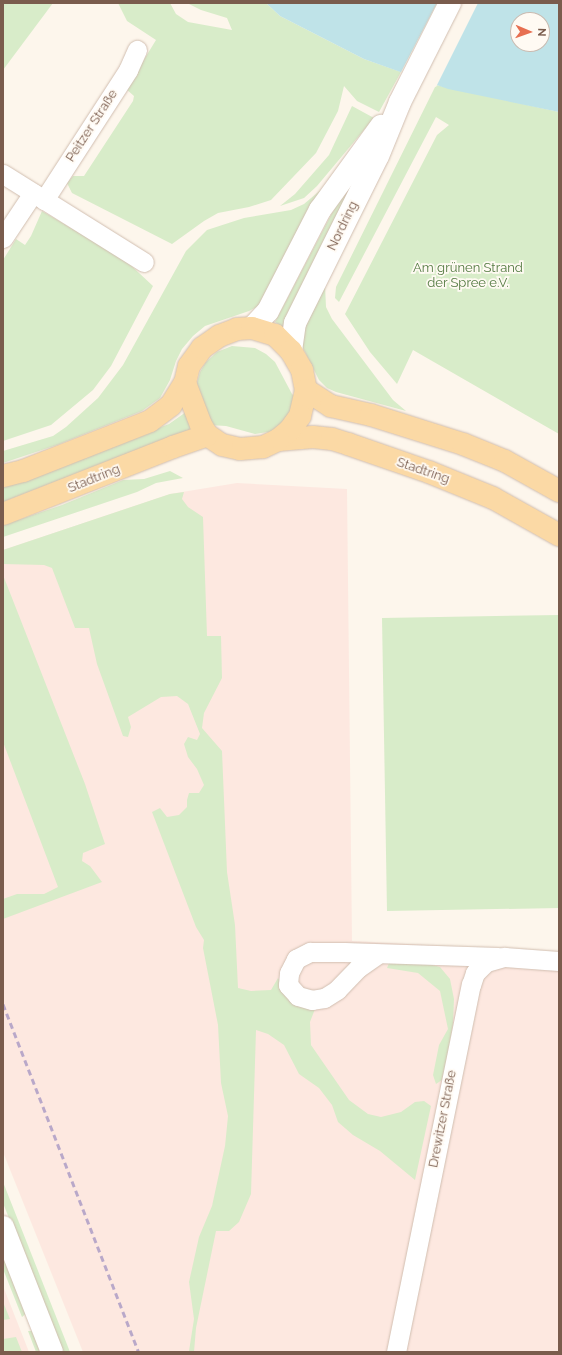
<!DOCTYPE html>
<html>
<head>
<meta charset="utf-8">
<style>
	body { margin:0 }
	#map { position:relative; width:562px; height:1355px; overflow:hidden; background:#fdf6ec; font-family:Raleway,sans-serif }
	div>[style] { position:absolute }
	.commercial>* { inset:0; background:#fde8e0 }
	.green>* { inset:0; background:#d8ecc9 }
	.water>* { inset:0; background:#bfe3e8 }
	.pier>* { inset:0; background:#fdf6ec }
	.roads { filter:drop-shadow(0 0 1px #d1beb0) drop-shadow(0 0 1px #d1beb0) }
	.street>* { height:19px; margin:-9.5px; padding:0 9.5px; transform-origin:9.5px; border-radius:9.5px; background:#fff }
	.secondary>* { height:22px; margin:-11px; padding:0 11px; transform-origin:11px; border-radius:11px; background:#fff }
	.primary>* { height:22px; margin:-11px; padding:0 11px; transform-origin:11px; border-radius:11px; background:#fbd9a5 }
	.rail>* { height:3px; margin-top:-1.5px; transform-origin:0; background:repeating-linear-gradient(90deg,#b9a8c9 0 6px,transparent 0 10px) }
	span { translate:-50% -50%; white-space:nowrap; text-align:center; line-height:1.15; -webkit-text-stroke:3.5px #fffaf3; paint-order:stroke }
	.street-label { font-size:13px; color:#7a5c4d }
	.park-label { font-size:13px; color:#537a41 }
	.frame { position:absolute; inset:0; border:4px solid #7a5c4d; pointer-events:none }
	.north { position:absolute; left:510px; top:12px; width:40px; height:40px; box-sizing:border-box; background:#fffaf3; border:1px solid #cabbb1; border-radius:50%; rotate:92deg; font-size:11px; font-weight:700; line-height:16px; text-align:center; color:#7a5c4d }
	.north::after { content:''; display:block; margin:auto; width:14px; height:18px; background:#e76f51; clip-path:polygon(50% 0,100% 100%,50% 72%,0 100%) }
</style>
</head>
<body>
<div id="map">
	<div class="commercial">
		<div style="clip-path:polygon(237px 483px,347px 489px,352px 941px,559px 952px,559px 1352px,83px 1352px,3px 1152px,3px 550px,170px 494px)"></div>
		<div style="clip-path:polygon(3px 1286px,29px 1352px,3px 1352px)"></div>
	</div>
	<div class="green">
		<div style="clip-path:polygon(3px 3px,53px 3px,3px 70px)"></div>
		<div style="clip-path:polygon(118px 3px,170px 3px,176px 14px,188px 22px,232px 30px,227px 18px,201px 10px,187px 3px,266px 3px,280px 16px,364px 59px,401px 72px,379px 112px,357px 101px,344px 86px,338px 111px,316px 153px,271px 200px,249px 207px,218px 213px,204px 221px,172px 244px,72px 193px,67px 183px,73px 176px,84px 176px,133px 101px,134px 96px,126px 89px,156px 40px,127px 21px)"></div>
		<div style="clip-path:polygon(436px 85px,559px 112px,559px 434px,413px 350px,397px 384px,370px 352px,345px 314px,437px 135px,449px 125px,436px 117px,339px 302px,335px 298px,336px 287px)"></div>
		<div style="clip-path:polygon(352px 106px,374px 118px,317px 186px,304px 198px,280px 206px,295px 194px,329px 155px)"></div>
		<div style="clip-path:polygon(357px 174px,285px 329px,275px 322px,332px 213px)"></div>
		<div style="clip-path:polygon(330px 182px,259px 306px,249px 311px,205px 326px,193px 336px,182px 349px,176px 361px,170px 380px,160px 398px,142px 411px,57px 445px,3px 463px,3px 451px,53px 436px,66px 427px,98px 398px,123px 365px,186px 251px,207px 230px,244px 218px,291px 210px,304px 204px)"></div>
		<div style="clip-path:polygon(42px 211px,124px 259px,153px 286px,111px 366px,93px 390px,51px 425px,3px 441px,3px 260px,16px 239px,25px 245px,31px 236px)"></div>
		<div style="clip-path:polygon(325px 285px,326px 307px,332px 319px,393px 400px,406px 411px,336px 392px,327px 388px,319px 380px,302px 346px,301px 335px)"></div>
		<div style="clip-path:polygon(232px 346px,255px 348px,266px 354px,275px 362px,292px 394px,298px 400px,296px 409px,274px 431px,255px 434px,226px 426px,209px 425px,198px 396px,197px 383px,200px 372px,206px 362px,217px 352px)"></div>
		<div style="clip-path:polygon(186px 412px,194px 428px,3px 502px,3px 487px,169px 424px)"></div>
		<div style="clip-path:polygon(170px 471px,183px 478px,156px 483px,137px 492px,3px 537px,3px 525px,62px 505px,123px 480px,144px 479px)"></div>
		<div style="clip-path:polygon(184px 492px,182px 499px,188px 507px,203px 517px,207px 636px,221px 636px,222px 678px,204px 713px,202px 728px,222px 751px,227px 872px,235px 925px,238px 988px,251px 991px,271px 990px,278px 978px,286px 993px,315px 1009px,310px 1022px,311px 1045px,349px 1100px,368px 1114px,381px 1117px,401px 1112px,415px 1102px,424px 1101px,431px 1106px,415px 1180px,380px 1151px,353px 1135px,338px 1122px,332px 1105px,319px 1088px,299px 1074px,284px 1045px,268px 1034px,256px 1030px,251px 1194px,239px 1222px,229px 1231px,216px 1231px,196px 1328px,194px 1352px,189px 1351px,194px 1319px,189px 1282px,199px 1237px,212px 1206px,225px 1146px,228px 1116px,221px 1083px,218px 1025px,203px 948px,204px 940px,196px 927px,152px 812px,160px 808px,167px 817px,179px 815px,187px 807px,187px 800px,189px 793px,199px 793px,204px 785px,197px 769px,188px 757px,184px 744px,188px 737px,197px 740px,200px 734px,188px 704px,177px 696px,161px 697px,128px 717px,131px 727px,128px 737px,123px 736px,97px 664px,89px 628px,75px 628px,52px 568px,44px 565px,3px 564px,3px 550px,170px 494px)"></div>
		<div style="clip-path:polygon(3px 575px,85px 784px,105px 844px,83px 853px,82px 861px,90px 866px,102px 882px,3px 919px,3px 899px,17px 894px,44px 894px,58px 887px,3px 742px)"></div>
		<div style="clip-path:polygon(559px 615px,559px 908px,387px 911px,382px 618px)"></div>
		<div style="clip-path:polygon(421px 962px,440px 967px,450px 979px,454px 999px,453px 1024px,448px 1053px,442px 1080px,436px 1084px,433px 1075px,439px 1045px,448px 1029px,440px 991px,418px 973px,387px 968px,389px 963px)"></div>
		<div style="clip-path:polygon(3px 1182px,70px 1352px,62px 1352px,3px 1203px)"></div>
		<div style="clip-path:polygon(3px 1248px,28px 1312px,22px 1317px,3px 1269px)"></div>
		<div style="clip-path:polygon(3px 1302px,10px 1319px,3px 1320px)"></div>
		<div style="clip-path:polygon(28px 1331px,36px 1331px,44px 1352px,36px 1352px)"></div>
		<div style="clip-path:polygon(16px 1337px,22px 1352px,3px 1352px,3px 1339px)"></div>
	</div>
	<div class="water">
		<div style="clip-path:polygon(evenodd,266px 3px,559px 3px,559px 112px,448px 89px,364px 59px,280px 16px,266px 3px,518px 20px,542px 20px,542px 44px,518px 44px,518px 20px)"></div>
	</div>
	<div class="pier">
		<div style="clip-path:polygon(437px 3px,478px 3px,436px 87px,400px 74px)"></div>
	</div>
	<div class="roads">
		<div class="street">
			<div style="left:3px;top:174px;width:166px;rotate:32deg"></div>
			<div style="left:44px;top:200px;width:155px;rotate:-57.1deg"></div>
			<div style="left:128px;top:70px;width:22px;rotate:-66deg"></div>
			<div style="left:3px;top:238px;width:54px;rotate:-56.3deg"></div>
			<div style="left:378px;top:954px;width:24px;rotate:145deg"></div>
			<div style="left:358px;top:968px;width:30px;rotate:134deg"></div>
			<div style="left:337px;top:990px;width:15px;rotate:148deg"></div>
			<div style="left:324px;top:998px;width:12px;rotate:171deg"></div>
			<div style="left:312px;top:1000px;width:15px;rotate:-164deg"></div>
			<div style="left:298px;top:996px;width:15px;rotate:-132deg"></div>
			<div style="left:288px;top:985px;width:12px;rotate:-85deg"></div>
			<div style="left:289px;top:973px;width:16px;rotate:-63deg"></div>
			<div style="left:296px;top:959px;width:16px;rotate:-27deg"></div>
			<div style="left:310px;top:952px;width:34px"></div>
			<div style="left:344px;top:952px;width:154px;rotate:1.9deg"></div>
			<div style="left:396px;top:1352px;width:375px;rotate:-78.5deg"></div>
			<div style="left:471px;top:985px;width:13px;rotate:-72deg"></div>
			<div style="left:475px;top:973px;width:16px;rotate:-45deg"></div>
			<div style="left:486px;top:962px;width:19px;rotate:-16deg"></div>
			<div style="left:504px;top:957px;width:55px;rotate:4.2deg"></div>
		</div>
		<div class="secondary">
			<div style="left:252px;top:328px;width:23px;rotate:-47deg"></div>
			<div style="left:268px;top:311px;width:114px;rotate:-62.8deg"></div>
			<div style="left:320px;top:210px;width:104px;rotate:-54deg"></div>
			<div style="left:291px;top:351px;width:28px;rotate:-82deg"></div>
			<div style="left:295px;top:323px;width:186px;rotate:-63.6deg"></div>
			<div style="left:378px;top:156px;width:58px;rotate:-67.8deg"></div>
			<div style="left:400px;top:102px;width:111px;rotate:-63.2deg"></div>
			<div style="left:3px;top:1227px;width:134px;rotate:68.6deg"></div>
		</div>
		<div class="primary">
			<div style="left:306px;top:390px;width:30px;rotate:33deg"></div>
			<div style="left:331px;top:406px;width:41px;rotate:12.7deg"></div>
			<div style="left:371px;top:415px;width:96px;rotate:17.5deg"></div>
			<div style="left:463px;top:444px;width:45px;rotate:22deg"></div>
			<div style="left:505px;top:461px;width:62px;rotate:29.1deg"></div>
			<div style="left:278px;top:440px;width:35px;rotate:-5deg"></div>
			<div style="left:313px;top:437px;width:19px;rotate:6deg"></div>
			<div style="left:332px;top:439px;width:17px;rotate:17deg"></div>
			<div style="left:348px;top:444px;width:86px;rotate:19.1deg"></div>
			<div style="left:429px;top:472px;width:69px;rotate:22.1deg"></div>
			<div style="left:493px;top:498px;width:76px;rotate:29.3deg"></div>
			<div style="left:3px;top:476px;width:21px;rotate:-14deg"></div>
			<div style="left:23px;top:471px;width:136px;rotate:-21.5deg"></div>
			<div style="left:150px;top:421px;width:26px;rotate:-37deg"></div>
			<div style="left:171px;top:405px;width:26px;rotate:-58deg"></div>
			<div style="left:185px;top:383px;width:17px;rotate:-77deg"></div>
			<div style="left:189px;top:366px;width:22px;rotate:-54deg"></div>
			<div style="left:202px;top:348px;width:21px;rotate:-35deg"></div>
			<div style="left:219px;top:336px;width:19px;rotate:-21deg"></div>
			<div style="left:237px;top:329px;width:15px;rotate:-4deg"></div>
			<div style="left:252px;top:328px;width:24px;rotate:17deg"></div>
			<div style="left:275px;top:335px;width:23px;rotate:45deg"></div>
			<div style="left:291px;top:351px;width:22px;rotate:60deg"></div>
			<div style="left:302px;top:370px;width:20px;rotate:79deg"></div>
			<div style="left:306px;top:390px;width:27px;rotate:103deg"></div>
			<div style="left:300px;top:416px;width:17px;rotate:126deg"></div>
			<div style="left:290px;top:430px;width:16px;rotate:140deg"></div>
			<div style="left:278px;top:440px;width:17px;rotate:155deg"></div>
			<div style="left:263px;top:447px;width:23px;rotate:175deg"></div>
			<div style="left:240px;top:449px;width:18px;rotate:-167deg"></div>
			<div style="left:222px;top:445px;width:18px;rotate:-146deg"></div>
			<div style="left:207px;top:435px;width:12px;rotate:-121deg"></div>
			<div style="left:201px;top:425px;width:45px;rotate:-110.9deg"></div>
			<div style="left:3px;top:514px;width:183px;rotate:-21.5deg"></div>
			<div style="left:173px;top:447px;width:36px;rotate:-19deg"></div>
		</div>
	</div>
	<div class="rail">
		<div style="left:3px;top:1004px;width:374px;rotate:68.7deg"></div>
	</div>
	<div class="street-label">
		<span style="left:92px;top:126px;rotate:-57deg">Peitzer Straße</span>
		<span style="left:343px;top:226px;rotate:-64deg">Nordring</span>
		<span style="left:423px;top:471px;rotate:19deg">Stadtring</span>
		<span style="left:94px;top:479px;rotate:-22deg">Stadtring</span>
		<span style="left:443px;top:1119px;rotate:-79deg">Drewitzer Straße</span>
	</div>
	<div class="park-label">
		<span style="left:468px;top:276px">Am grünen Strand<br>der Spree e.V.</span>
	</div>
	<div class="frame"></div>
	<div class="north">N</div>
</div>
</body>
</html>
